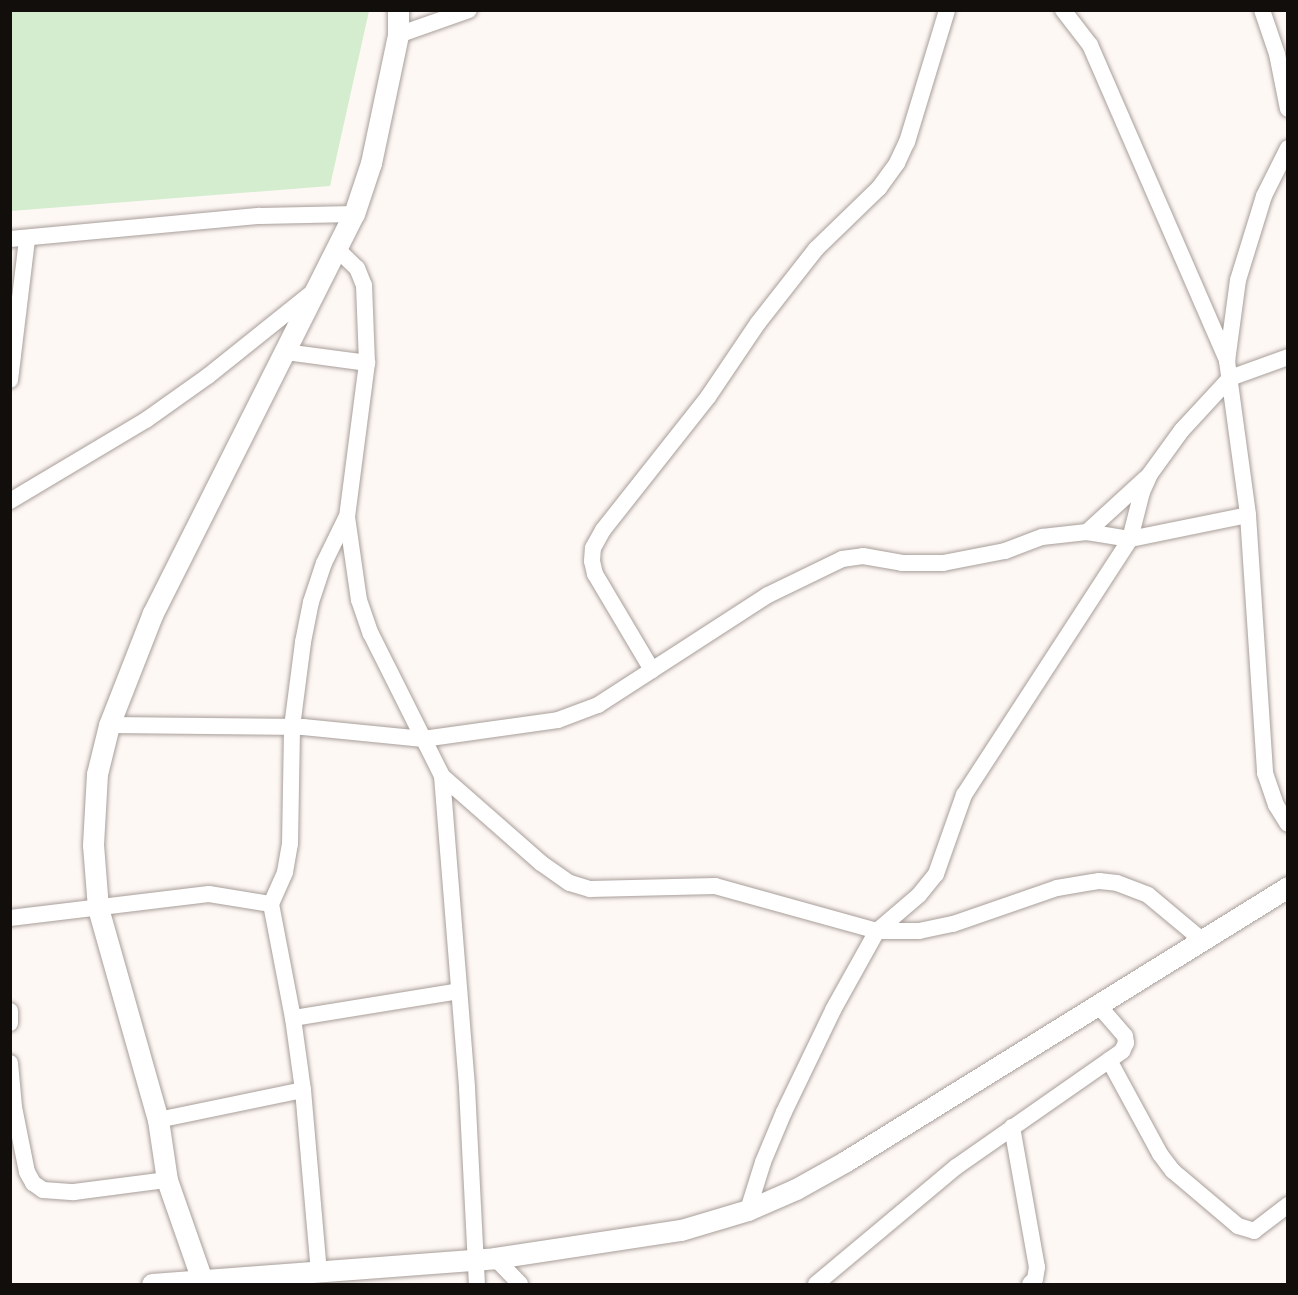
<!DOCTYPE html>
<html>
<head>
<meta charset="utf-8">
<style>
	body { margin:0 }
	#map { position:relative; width:1298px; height:1295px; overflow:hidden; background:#fef8f5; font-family:Raleway,sans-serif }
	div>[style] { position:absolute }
	.green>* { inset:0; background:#d3edce }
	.roads { filter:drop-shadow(0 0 2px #a89e99) drop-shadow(0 0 2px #a89e99) }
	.minor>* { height:16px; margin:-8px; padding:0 8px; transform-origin:8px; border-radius:8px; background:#fff }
	.tertiary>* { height:21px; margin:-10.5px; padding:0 10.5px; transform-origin:10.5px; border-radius:10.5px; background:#fff }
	span { translate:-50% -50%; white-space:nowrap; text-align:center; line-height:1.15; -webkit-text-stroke:4.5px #fff; paint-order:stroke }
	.frame { position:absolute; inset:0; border:12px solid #110e0c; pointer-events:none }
</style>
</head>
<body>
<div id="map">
	<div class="green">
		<div style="clip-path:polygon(11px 10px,369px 11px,330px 186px,11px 211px)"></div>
	</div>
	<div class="roads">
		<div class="minor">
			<div style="left:1063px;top:10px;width:44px;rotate:52.4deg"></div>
			<div style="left:1090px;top:45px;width:344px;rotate:66.5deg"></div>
			<div style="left:1262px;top:10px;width:46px;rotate:71.2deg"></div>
			<div style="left:1277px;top:54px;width:56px;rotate:78.7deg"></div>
			<div style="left:398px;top:35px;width:75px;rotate:-19.4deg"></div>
			<div style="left:1288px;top:148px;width:54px;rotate:116.6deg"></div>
			<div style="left:1264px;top:196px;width:88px;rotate:107.2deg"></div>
			<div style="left:1238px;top:280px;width:82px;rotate:97.7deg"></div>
			<div style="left:1227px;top:361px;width:155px;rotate:82.2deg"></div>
			<div style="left:1248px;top:515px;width:259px;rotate:86.2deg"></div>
			<div style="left:1265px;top:773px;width:34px;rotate:71deg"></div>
			<div style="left:1276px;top:805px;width:22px;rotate:58deg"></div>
			<div style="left:10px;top:239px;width:251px;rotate:-5.3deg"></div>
			<div style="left:260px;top:216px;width:94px;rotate:-1.2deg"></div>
			<div style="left:336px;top:248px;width:29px;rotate:44deg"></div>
			<div style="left:357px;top:268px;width:18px;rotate:68deg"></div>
			<div style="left:364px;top:285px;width:78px;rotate:87.8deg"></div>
			<div style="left:367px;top:363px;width:155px;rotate:97.4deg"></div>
			<div style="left:347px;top:517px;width:84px;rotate:81.8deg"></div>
			<div style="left:359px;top:600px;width:36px;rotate:71deg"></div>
			<div style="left:371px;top:634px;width:159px;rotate:63.4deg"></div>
			<div style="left:442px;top:776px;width:132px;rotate:41.3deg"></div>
			<div style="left:541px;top:863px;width:35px;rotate:35deg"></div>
			<div style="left:570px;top:883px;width:21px;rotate:17deg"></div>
			<div style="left:590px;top:889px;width:125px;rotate:-1.4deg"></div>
			<div style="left:715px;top:886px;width:168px;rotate:15.5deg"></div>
			<div style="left:877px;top:931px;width:42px"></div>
			<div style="left:919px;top:931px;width:35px;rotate:-12deg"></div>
			<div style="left:953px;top:924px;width:110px;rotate:-19.1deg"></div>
			<div style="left:1057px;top:888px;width:43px;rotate:-9.5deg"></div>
			<div style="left:1099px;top:881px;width:18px;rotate:6deg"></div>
			<div style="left:1117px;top:883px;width:33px;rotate:21deg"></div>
			<div style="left:1148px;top:895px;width:72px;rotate:39.9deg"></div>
			<div style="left:285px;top:352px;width:83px;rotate:7.6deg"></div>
			<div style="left:10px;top:380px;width:142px;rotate:-83.1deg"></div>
			<div style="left:10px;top:501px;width:158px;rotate:-30.8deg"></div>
			<div style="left:146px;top:420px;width:76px;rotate:-35.4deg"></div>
			<div style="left:208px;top:376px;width:134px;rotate:-38.7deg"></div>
			<div style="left:1087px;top:532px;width:80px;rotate:-42.5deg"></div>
			<div style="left:652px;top:670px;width:138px;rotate:-32.9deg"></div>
			<div style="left:768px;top:595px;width:82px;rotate:-25.9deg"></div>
			<div style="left:842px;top:559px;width:21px;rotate:-8deg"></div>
			<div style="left:863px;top:556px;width:40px;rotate:10deg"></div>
			<div style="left:902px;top:563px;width:41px"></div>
			<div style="left:943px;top:563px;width:63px;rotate:-11deg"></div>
			<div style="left:1005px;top:551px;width:40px;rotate:-21deg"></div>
			<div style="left:1042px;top:537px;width:45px;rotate:-6.3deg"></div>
			<div style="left:1087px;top:532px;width:44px;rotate:9.2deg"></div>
			<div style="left:1130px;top:539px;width:120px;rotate:-11.5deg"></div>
			<div style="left:109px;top:725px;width:194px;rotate:0.6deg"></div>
			<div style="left:303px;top:727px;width:121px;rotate:5.7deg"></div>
			<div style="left:423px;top:739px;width:136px;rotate:-8deg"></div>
			<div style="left:558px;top:720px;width:43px;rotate:-20.6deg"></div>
			<div style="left:598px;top:705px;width:64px;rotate:-32.9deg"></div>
			<div style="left:652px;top:670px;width:112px;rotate:-120.7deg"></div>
			<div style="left:595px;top:574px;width:13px;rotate:-103deg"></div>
			<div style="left:592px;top:561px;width:13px;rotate:-86deg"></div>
			<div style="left:593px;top:548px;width:21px;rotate:-61deg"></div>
			<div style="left:603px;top:530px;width:169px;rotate:-51.7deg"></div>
			<div style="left:708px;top:397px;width:89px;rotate:-56deg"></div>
			<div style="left:758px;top:323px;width:94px;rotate:-51.9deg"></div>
			<div style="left:816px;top:249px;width:88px;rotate:-44.1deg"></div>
			<div style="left:879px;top:188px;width:31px;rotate:-54deg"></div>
			<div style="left:897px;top:163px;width:23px;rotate:-65deg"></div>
			<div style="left:907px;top:142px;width:138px;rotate:-73.1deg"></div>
			<div style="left:442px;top:776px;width:313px;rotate:85.4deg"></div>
			<div style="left:467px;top:1088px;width:196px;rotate:87.1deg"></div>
			<div style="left:271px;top:904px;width:35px;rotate:-66deg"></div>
			<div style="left:285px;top:872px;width:28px;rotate:-80deg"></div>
			<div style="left:290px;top:844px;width:117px;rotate:-89deg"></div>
			<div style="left:292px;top:727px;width:86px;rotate:-82.6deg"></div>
			<div style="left:303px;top:642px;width:41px;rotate:-78.7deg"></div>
			<div style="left:311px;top:602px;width:41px;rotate:-71.6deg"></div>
			<div style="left:324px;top:563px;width:50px;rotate:-63.9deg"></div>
			<div style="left:10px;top:918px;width:200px;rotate:-6.9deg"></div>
			<div style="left:209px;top:894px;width:63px;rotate:9.2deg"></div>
			<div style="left:271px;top:904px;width:116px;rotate:79.1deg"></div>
			<div style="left:293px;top:1018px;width:73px;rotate:82.1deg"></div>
			<div style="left:303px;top:1090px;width:183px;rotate:85deg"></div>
			<div style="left:10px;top:1011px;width:12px;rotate:90deg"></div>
			<div style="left:293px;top:1018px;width:168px;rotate:-9.2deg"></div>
			<div style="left:1109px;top:1060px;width:107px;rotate:61.5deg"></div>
			<div style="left:1160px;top:1154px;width:21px;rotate:53deg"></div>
			<div style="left:1173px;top:1171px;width:85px;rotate:40.2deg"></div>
			<div style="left:1238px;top:1226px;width:17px;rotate:17deg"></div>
			<div style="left:1254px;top:1231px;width:43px;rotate:-37.4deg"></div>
			<div style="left:10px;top:1063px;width:44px;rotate:84.8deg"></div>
			<div style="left:14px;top:1107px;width:66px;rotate:78.7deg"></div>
			<div style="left:27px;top:1172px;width:13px;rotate:61deg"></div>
			<div style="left:33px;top:1183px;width:12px;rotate:35deg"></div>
			<div style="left:43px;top:1190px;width:31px;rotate:4deg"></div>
			<div style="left:74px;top:1192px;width:94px;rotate:-7.4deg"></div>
			<div style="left:158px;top:1120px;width:148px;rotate:-11.7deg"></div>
			<div style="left:1012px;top:1127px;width:142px;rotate:79.9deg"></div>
			<div style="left:1037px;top:1267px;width:12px;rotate:99deg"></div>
			<div style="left:1035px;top:1279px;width:7px;rotate:135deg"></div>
			<div style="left:748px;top:1210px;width:50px;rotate:-72.6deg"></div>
			<div style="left:763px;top:1162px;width:54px;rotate:-67.2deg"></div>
			<div style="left:784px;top:1112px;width:113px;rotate:-64.3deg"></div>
			<div style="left:833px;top:1010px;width:90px;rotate:-60.9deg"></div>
			<div style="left:877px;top:931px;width:55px;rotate:-40.6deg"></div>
			<div style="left:919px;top:895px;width:27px;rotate:-51deg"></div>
			<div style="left:936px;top:874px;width:84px;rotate:-70.5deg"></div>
			<div style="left:964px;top:795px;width:305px;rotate:-57deg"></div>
			<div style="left:1130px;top:539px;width:49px;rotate:-75.7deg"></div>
			<div style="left:1142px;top:492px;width:20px;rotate:-66deg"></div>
			<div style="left:1150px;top:474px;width:54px;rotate:-54deg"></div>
			<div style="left:1182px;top:430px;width:71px;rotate:-47.3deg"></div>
			<div style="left:1230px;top:378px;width:62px;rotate:-19.9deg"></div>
			<div style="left:495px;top:1258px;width:36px;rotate:46deg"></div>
			<div style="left:816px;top:1284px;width:182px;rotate:-39.9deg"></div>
			<div style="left:956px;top:1167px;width:203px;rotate:-34.9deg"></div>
			<div style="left:1122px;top:1051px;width:9px;rotate:-63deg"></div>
			<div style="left:1126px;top:1043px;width:7px;rotate:-98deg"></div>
			<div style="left:1125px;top:1036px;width:40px;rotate:-131deg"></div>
		</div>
		<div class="tertiary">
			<div style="left:202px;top:1280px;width:106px;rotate:-109.3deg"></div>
			<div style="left:167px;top:1180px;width:61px;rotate:-98.5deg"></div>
			<div style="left:158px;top:1120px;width:220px;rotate:-105.8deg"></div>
			<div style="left:98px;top:908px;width:63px;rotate:-94.5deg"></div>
			<div style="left:93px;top:845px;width:71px;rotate:-86.8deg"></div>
			<div style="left:97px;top:774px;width:50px;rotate:-76.2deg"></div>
			<div style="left:109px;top:725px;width:120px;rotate:-68.6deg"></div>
			<div style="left:153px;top:613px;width:447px;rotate:-63.3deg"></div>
			<div style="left:354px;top:214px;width:54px;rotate:-71.6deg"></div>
			<div style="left:371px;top:163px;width:131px;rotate:-78.1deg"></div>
			<div style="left:398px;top:35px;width:25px;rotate:-90deg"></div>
			<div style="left:152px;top:1284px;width:344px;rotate:-4.3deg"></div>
			<div style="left:495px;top:1258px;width:188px;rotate:-8.6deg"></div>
			<div style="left:681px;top:1230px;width:70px;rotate:-16.6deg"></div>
			<div style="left:748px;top:1210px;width:52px;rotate:-23.6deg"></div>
			<div style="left:796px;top:1189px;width:57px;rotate:-29.2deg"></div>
			<div style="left:846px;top:1161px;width:520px;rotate:-31.8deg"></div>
		</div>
	</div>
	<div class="frame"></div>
</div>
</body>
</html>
